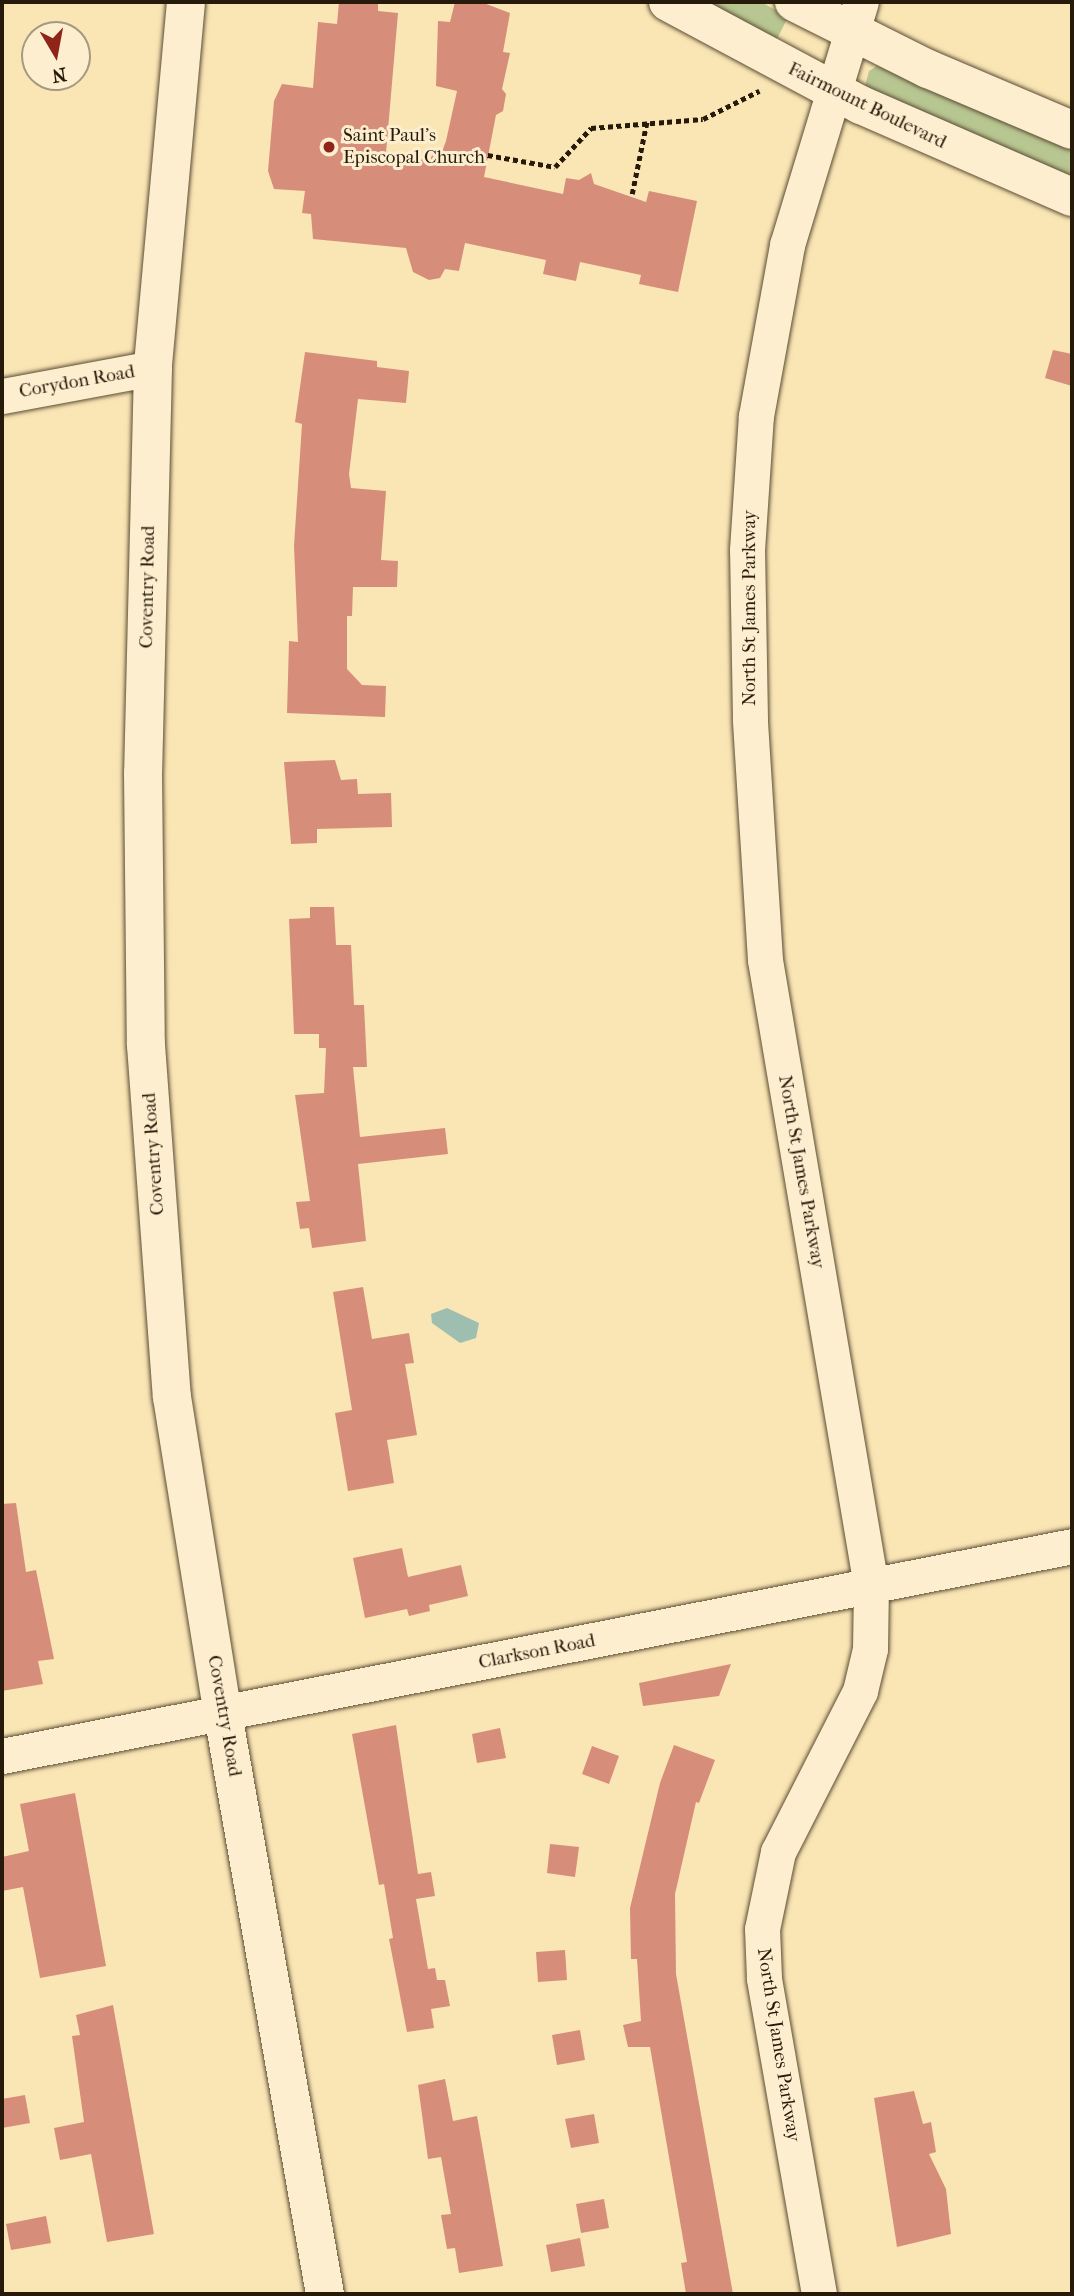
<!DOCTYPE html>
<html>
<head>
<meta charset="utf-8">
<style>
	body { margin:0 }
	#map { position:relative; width:1074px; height:2296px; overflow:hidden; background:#fae5b4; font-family:"IM FELL French Canon",serif }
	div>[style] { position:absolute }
	.green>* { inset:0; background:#b8c691 }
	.water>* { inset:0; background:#9ebfb0 }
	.building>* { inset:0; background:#d68e7a }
	.path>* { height:4.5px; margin-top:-2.25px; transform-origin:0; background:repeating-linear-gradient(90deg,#261a0b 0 5px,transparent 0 8.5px) }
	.roads { filter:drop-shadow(0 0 2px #5b4d35) drop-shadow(0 0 2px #5b4d35) }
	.street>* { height:35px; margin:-17.5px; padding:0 17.5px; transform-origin:17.5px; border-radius:17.5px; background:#fceece }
	.secondary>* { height:38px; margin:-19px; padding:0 19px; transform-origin:19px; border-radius:19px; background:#fceece }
	.dots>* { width:19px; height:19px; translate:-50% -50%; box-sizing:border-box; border:4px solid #fceece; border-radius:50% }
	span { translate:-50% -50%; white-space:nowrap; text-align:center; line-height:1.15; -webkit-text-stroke:6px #fceece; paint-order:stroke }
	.street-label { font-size:19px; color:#261a0b }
	.poi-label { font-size:19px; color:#261a0b }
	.left { translate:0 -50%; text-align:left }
	.frame { position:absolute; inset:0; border:4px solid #261a0b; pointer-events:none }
	.north { position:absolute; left:21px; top:21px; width:70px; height:70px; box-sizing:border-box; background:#fceece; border:2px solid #a69980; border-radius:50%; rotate:170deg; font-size:19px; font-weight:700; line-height:28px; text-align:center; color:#261a0b }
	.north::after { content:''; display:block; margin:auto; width:24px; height:32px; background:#8f2418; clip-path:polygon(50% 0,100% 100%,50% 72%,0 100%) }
</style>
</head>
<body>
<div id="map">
	<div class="green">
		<div style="clip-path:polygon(696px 2px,761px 2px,788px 17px,774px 45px)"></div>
		<div style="clip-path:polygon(877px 66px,1072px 145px,1072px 182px,865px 86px,869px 71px)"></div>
	</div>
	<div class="water">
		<div style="clip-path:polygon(447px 1308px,479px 1323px,476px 1338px,460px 1343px,432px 1323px,431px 1314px)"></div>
	</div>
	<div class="building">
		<div style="clip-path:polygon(339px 2px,378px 2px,378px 11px,398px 13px,386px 153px,430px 161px,432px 155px,440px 157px,446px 141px,457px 91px,436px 86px,438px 21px,450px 22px,455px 2px,481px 2px,510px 13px,503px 52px,510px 53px,502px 89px,506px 94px,503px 111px,496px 115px,484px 177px,563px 194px,566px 178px,579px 180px,591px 173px,594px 184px,646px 202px,649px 191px,697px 201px,678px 292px,639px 284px,641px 275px,580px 262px,576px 281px,543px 274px,546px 260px,465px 243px,459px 271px,445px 269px,440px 278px,429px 280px,413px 272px,406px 248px,313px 239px,311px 214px,302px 213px,305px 191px,274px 189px,268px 171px,274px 101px,282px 84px,313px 88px,318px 22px,337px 24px)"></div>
		<div style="clip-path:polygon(1053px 350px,1072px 354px,1072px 386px,1045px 378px)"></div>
		<div style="clip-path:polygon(305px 352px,377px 361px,377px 367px,409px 371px,406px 403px,358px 399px,349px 474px,351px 488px,386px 491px,381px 560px,398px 561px,397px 587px,353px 587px,352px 616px,347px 616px,347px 669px,362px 685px,386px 686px,385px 717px,287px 713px,289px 641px,298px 642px,294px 546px,302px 424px,295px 422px)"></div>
		<div style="clip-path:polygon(335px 760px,341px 780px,357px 779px,358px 794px,391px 793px,392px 827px,317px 829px,317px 843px,291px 844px,284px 762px)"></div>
		<div style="clip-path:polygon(310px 907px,334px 907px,336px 945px,351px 945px,354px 1005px,364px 1005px,367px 1067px,353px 1067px,360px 1137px,445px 1128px,448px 1154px,358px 1164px,366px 1241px,312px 1248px,309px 1228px,300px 1229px,296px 1202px,310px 1201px,295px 1095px,324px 1093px,326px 1048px,319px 1048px,319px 1034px,294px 1034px,289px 919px,310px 918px)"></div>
		<div style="clip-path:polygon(363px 1287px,372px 1339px,409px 1333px,414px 1363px,405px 1364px,417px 1435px,387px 1440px,394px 1483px,348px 1491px,335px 1413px,352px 1410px,333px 1292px)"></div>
		<div style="clip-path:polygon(16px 1503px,26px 1572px,36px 1570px,54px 1659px,38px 1661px,43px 1684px,2px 1691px,2px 1504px)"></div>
		<div style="clip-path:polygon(402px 1548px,408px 1577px,461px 1565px,468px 1596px,429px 1605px,430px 1611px,409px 1616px,407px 1609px,365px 1618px,353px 1558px)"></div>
		<div style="clip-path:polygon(731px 1664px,719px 1696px,643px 1706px,639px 1683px)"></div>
		<div style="clip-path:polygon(396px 1725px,418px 1874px,431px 1872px,435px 1896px,416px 1899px,428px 1969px,435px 1968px,437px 1980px,445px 1980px,450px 2006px,431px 2009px,434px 2028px,407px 2032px,389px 1939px,393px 1938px,384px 1884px,379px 1885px,352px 1734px)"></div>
		<div style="clip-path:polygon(500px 1728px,506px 1758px,477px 1763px,472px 1734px)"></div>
		<div style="clip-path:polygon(674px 1745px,715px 1760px,699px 1803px,696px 1802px,675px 1894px,676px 1974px,733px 2294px,686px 2294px,681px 2263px,687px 2262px,650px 2047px,628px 2047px,623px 2025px,641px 2021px,637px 1959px,631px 1959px,630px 1908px,660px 1783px)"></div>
		<div style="clip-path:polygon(592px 1746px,619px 1756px,609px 1784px,582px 1774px)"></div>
		<div style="clip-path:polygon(75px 1793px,106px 1966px,40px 1978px,23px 1887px,2px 1891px,2px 1857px,29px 1851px,20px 1804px)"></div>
		<div style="clip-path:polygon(550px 1844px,579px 1847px,575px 1877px,547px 1873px)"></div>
		<div style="clip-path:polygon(565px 1950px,567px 1980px,538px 1982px,536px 1952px)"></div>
		<div style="clip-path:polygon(113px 2005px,154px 2234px,107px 2242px,91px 2154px,60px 2160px,54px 2128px,84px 2122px,72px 2036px,80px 2035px,76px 2015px)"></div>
		<div style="clip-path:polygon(580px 2030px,585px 2060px,557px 2065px,552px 2035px)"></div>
		<div style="clip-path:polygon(445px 2079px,453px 2121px,477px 2116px,503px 2266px,459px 2273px,455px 2248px,447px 2249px,441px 2215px,451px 2214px,441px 2157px,428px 2159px,418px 2085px)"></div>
		<div style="clip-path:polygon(914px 2091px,923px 2124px,931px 2122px,936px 2152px,929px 2154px,946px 2189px,951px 2234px,897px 2247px,874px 2098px)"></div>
		<div style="clip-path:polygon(25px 2095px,30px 2123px,2px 2128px,2px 2099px)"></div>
		<div style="clip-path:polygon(594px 2114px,599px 2143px,571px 2148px,565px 2119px)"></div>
		<div style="clip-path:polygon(604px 2199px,609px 2228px,581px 2233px,576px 2204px)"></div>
		<div style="clip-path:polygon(46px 2216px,51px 2243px,11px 2250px,6px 2224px)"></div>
		<div style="clip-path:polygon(580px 2238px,585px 2266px,551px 2272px,546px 2245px)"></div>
	</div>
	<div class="path">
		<div style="left:471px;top:152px;width:85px;rotate:10.1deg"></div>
		<div style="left:555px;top:167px;width:53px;rotate:-47.3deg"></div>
		<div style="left:591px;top:128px;width:112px;rotate:-4.6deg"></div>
		<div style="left:703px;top:119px;width:63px;rotate:-26.6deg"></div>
		<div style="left:632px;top:194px;width:75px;rotate:-78.4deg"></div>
	</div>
	<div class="roads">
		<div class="street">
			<div style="left:2px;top:396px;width:154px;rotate:-10.5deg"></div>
			<div style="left:2px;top:1756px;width:1090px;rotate:-11.1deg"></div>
			<div style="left:819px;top:2294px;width:321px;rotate:-99.9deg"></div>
			<div style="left:764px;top:1978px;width:49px;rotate:-92.3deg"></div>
			<div style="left:762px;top:1929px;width:79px;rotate:-78.3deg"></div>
			<div style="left:778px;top:1852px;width:181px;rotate:-63deg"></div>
			<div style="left:860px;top:1691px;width:43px;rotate:-76.6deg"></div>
			<div style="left:870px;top:1649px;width:63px;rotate:-89.1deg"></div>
			<div style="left:871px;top:1586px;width:635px;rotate:-99.61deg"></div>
			<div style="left:765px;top:960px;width:241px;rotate:-93.6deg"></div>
			<div style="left:750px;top:719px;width:169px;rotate:-91deg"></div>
			<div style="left:747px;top:550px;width:134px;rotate:-86.2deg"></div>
			<div style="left:756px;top:416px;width:174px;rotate:-79.7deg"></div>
			<div style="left:787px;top:245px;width:254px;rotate:-73.1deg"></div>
		</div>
		<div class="secondary">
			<div style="left:186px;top:2px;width:367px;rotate:95.2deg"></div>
			<div style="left:153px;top:368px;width:405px;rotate:91.4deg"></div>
			<div style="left:143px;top:773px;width:272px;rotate:89.4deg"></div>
			<div style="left:146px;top:1045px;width:353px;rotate:85.8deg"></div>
			<div style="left:172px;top:1397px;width:321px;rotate:80.9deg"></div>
			<div style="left:223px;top:1714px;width:589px;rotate:80.03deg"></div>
			<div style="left:668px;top:2px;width:219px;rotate:28.1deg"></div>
			<div style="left:861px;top:105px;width:230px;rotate:23.6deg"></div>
			<div style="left:794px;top:2px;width:150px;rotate:26.6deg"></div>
			<div style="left:928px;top:69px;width:156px;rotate:23deg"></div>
		</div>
	</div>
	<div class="dots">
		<div style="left:329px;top:147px;background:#8f2418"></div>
	</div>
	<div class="street-label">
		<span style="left:867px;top:106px;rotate:26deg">Fairmount Boulevard</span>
		<span style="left:77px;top:382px;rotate:-10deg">Corydon Road</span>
		<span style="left:148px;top:587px;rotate:-89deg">Coventry Road</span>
		<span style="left:750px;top:608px;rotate:-90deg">North St James Parkway</span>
		<span style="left:154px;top:1154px;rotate:-94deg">Coventry Road</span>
		<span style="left:801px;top:1172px;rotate:80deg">North St James Parkway</span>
		<span style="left:537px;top:1652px;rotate:-11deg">Clarkson Road</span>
		<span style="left:224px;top:1716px;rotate:80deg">Coventry Road</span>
		<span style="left:778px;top:2045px;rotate:81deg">North St James Parkway</span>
	</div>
	<div class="poi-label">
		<span class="left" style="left:343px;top:147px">Saint Paul's<br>Episcopal Church</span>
	</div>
	<div class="frame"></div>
	<div class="north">N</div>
</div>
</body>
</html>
